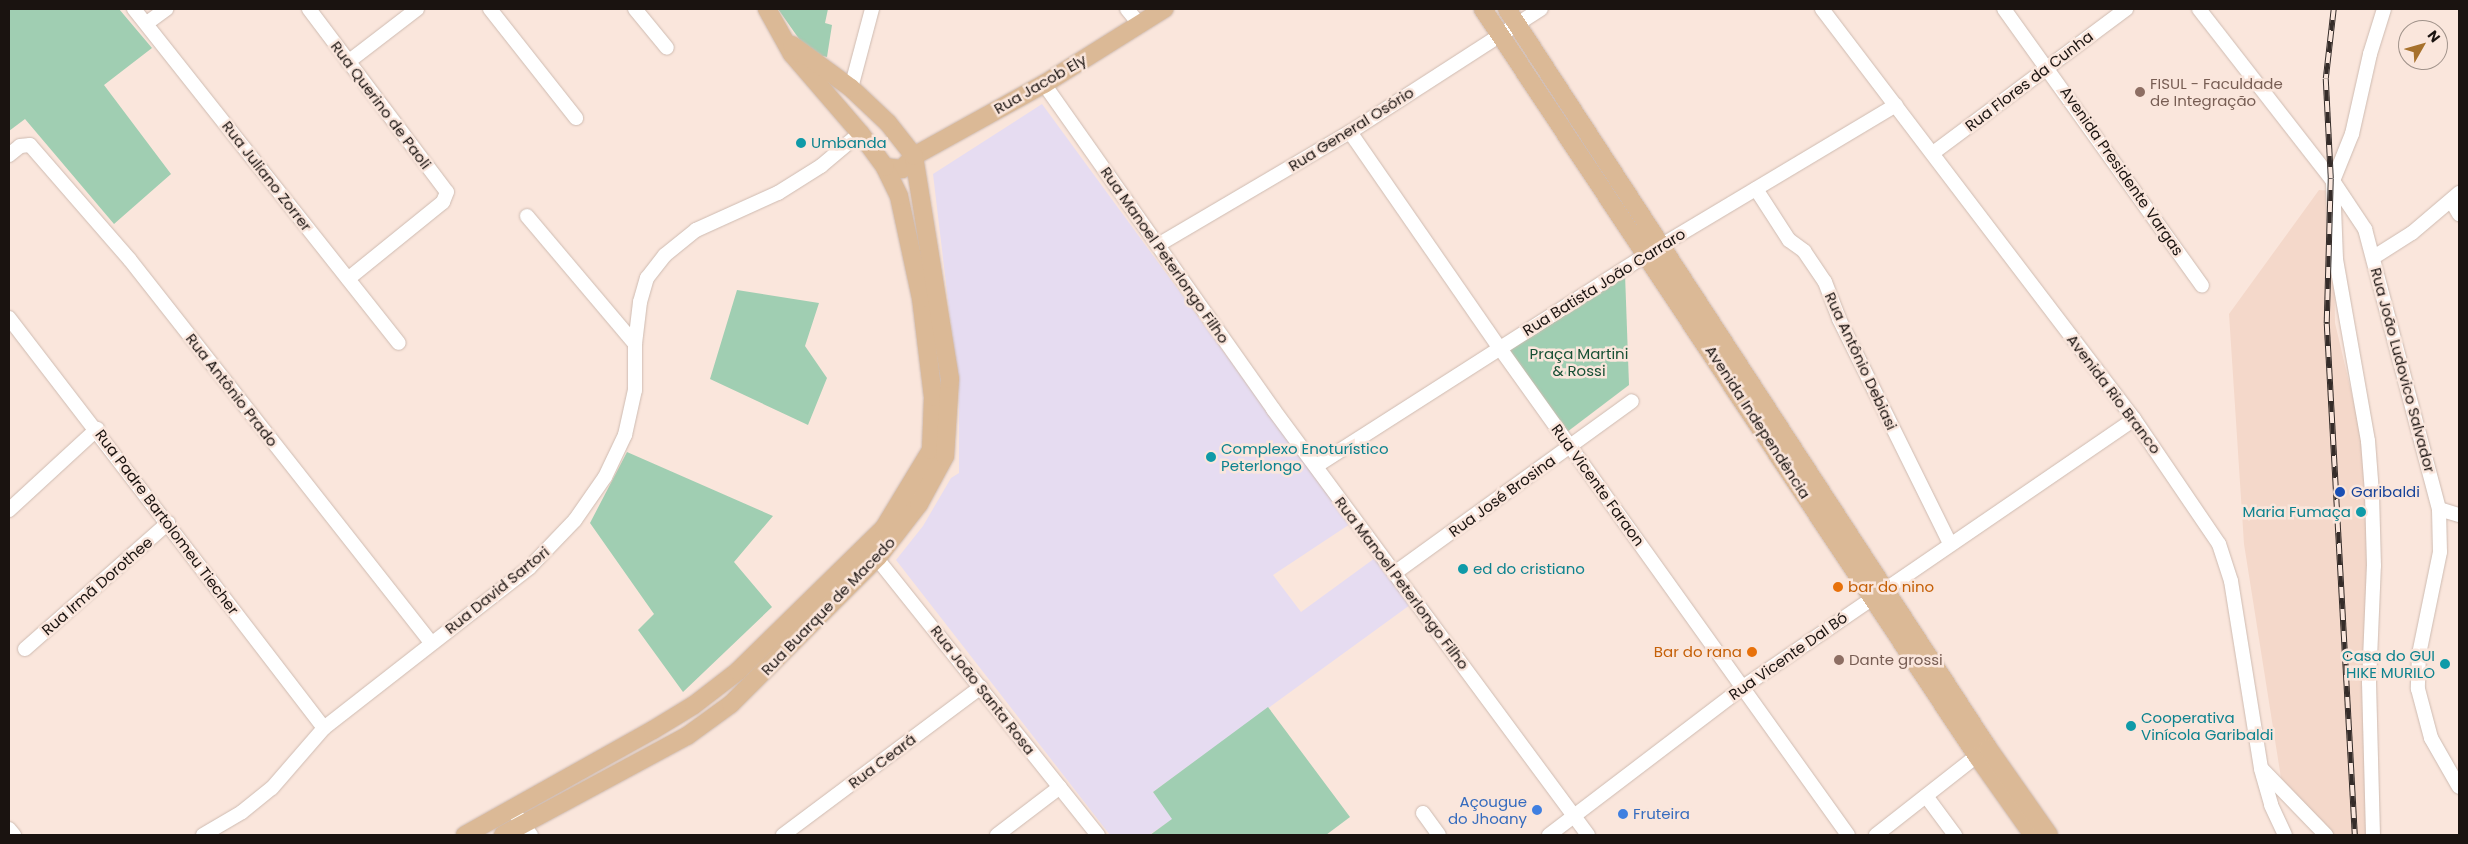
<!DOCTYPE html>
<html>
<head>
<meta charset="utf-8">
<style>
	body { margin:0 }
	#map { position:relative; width:2468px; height:844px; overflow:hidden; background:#fae6dc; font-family:Poppins,sans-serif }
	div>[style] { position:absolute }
	.built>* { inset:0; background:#f4d8ca }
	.industrial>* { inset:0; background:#e6dcf1 }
	.green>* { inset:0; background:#a0ceb2 }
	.roads { filter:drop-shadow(0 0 1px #cebbb1) drop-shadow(0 0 1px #cebbb1) }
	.minor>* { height:14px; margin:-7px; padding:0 7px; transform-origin:7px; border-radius:7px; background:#fff }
	.major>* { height:18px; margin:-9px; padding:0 9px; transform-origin:9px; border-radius:9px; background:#dbb996 }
	.rail>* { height:5.5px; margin-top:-2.75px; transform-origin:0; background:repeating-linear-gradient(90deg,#fae6dc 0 11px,#352c29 0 22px); box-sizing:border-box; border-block:1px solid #352c29 }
	.dots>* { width:14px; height:14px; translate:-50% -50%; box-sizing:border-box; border:2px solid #fae6dc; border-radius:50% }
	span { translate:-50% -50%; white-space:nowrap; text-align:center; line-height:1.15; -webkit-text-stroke:5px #fae6dc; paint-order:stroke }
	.street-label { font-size:15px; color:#1a1310 }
	.education-label { font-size:15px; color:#785e54 }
	.left { translate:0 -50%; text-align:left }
	.culture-label { font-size:15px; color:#0d838f }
	.right { translate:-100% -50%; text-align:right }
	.park-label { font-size:15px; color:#185035 }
	.transit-label { font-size:15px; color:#164399 }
	.food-label { font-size:15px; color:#c56008 }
	.shop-label { font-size:15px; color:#366cbe }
	.frame { position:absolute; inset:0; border:10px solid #1a1310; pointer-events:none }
	.north { position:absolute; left:2398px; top:20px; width:50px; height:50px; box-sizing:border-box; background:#fae6dc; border:1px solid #a0928a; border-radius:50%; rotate:52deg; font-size:14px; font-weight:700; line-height:20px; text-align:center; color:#1a1310 }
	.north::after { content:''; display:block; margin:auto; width:18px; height:22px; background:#a7712c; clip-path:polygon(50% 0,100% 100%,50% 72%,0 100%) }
</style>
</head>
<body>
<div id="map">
	<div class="built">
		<div style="clip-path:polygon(2319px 190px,2333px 191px,2335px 323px,2364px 446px,2369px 561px,2366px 835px,2332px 835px,2281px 778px,2244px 544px,2229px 314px)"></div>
	</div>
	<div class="industrial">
		<div style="clip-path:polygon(1042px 104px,1350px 524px,1273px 575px,1301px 612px,1375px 558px,1410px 605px,1153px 792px,1173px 819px,1149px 835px,1110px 835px,896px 560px,923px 526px,951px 478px,959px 473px,959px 393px,933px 174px)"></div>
	</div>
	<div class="green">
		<div style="clip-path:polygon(9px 9px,119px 9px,152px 48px,104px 85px,171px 174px,114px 224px,25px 119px,9px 131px)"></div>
		<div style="clip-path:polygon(778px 9px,828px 9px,825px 23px,832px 25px,827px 57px,809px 53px)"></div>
		<div style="clip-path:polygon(1625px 274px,1629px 385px,1567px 432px,1507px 349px)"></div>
		<div style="clip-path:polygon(737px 290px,819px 303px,805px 346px,827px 378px,808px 425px,710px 379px)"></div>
		<div style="clip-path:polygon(627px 452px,773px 516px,734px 562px,772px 607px,683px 692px,638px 630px,654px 614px,590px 523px)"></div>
		<div style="clip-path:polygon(1268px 707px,1350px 817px,1326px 835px,1150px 835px,1172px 819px,1153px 792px)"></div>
	</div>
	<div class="roads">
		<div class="minor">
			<div style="left:134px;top:9px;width:426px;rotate:51.6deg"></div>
			<div style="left:309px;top:9px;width:229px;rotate:53deg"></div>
			<div style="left:447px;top:192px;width:11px;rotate:112deg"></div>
			<div style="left:443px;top:202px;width:122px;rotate:141deg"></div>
			<div style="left:490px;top:9px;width:139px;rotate:51.7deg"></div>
			<div style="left:635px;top:9px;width:50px;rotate:50.6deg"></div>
			<div style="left:1127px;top:9px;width:19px;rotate:51deg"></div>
			<div style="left:1822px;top:9px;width:515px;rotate:52.73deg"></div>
			<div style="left:2134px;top:419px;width:151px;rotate:55.8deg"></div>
			<div style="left:2219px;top:544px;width:39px;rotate:72deg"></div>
			<div style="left:2231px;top:581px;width:190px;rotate:80.9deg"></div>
			<div style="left:2261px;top:769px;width:37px;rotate:74deg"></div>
			<div style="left:2271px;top:805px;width:33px;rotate:65deg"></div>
			<div style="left:2004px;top:9px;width:340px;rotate:54.4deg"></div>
			<div style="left:2199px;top:9px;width:218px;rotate:52.1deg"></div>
			<div style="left:2333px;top:181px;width:58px;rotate:56.3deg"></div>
			<div style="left:2365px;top:229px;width:290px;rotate:75.2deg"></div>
			<div style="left:2439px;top:509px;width:43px;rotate:88.7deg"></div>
			<div style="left:2440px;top:552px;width:104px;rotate:101.6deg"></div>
			<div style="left:2419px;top:654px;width:35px;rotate:92deg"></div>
			<div style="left:2418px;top:689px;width:51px;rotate:75.1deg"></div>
			<div style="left:2431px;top:738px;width:56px;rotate:60.3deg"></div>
			<div style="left:147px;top:23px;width:24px;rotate:-36deg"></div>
			<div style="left:348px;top:62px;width:87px;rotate:-37.5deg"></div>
			<div style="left:1044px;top:84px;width:398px;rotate:54.8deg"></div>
			<div style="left:1273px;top:409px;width:530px;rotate:53.52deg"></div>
			<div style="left:851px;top:88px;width:82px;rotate:-75.1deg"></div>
			<div style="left:1350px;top:132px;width:262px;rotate:55.3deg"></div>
			<div style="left:1499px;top:347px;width:600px;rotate:54.43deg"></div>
			<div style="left:1933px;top:153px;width:241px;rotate:-36.7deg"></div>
			<div style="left:9px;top:155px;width:14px;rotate:-39deg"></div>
			<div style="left:20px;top:146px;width:10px;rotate:-6deg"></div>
			<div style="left:30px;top:145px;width:152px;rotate:49deg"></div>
			<div style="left:130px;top:260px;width:487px;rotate:51.8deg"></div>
			<div style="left:1756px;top:189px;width:61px;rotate:57.1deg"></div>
			<div style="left:1789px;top:240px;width:19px;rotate:36deg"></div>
			<div style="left:1804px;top:251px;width:37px;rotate:56deg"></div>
			<div style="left:1825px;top:282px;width:40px;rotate:69deg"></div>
			<div style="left:1839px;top:319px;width:251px;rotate:63.7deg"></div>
			<div style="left:2452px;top:202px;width:14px;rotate:60deg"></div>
			<div style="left:527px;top:216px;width:167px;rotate:49.8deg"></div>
			<div style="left:1158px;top:245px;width:223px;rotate:-30.5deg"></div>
			<div style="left:1350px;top:132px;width:227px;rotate:-32.8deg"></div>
			<div style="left:2374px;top:257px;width:45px;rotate:-32.3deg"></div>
			<div style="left:2412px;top:233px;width:62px;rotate:-40.4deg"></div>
			<div style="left:9px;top:318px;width:517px;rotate:52.47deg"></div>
			<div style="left:1316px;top:466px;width:393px;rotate:-32.6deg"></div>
			<div style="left:1647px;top:254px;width:290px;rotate:-30.9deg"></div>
			<div style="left:2439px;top:509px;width:21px;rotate:17deg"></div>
			<div style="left:9px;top:510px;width:120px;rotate:-42.6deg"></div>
			<div style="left:871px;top:551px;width:364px;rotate:51.4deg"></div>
			<div style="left:1396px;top:572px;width:291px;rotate:-35.9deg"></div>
			<div style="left:25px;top:649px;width:191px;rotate:-41.4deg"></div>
			<div style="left:2262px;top:769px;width:92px;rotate:45.9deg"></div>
			<div style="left:1926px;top:796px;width:49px;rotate:53.4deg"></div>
			<div style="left:1423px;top:813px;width:27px;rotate:54deg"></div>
			<div style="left:517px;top:816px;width:24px;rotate:54deg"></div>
			<div style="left:9px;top:829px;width:8px;rotate:50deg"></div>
			<div style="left:203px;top:835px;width:45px;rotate:-30.5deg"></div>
			<div style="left:242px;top:812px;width:38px;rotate:-39deg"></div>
			<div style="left:272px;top:788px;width:79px;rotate:-49.1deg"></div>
			<div style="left:324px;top:728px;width:260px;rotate:-38deg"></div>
			<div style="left:529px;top:568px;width:66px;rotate:-46.2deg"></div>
			<div style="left:575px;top:520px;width:52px;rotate:-55.1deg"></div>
			<div style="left:605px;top:477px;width:47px;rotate:-64.5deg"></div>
			<div style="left:625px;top:435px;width:46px;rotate:-77.5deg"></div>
			<div style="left:635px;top:390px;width:46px;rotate:-90deg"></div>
			<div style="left:635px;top:344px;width:42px;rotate:-83.2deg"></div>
			<div style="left:640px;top:302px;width:25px;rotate:-74deg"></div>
			<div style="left:647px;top:278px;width:29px;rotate:-52deg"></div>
			<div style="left:665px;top:255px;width:40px;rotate:-39deg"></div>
			<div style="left:696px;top:230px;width:90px;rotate:-24.3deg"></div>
			<div style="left:778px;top:193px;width:51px;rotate:-32.1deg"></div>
			<div style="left:821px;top:166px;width:51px;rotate:-40.2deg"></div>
			<div style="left:783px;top:835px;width:247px;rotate:-36.8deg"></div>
			<div style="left:997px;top:835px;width:79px;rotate:-37.3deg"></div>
			<div style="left:1549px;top:835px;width:244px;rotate:-37.3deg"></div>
			<div style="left:1743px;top:687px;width:474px;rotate:-34.4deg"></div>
			<div style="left:1876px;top:835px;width:136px;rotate:-38.1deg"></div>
			<div style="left:2373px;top:835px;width:152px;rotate:-91.5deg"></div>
			<div style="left:2369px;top:683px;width:117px;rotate:-87.6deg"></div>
			<div style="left:2374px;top:566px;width:73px;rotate:-91.6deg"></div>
			<div style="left:2372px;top:493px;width:52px;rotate:-94.4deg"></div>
			<div style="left:2368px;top:441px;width:185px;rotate:-100deg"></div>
			<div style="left:2336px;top:259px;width:78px;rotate:-92.2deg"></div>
			<div style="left:2333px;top:181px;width:51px;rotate:-68deg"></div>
			<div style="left:2352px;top:134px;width:82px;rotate:-77.3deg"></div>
			<div style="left:2370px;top:54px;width:47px;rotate:-72.7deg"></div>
		</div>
		<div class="major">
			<div style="left:1483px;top:9px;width:896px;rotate:56.52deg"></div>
			<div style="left:1977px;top:756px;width:97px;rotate:54.7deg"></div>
			<div style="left:1507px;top:9px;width:882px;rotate:56.94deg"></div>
			<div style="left:1988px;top:748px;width:106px;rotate:55deg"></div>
			<div style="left:885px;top:167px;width:17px;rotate:7deg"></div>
			<div style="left:902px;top:169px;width:18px;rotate:-47deg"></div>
			<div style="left:914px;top:156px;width:149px;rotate:-29deg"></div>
			<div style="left:1044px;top:84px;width:142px;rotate:-32deg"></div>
			<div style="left:465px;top:835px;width:215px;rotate:-29.2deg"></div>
			<div style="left:653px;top:730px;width:48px;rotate:-31.4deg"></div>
			<div style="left:694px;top:705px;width:56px;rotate:-37.7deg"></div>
			<div style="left:738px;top:671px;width:204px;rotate:-44.4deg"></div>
			<div style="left:884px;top:528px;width:91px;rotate:-58.9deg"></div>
			<div style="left:931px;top:450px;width:53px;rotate:-87.8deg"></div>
			<div style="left:933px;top:397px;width:100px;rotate:-96.9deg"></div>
			<div style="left:921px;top:298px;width:104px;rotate:-102.2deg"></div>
			<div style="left:899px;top:196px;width:32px;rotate:-116deg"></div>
			<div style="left:885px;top:167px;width:42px;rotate:-126.3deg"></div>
			<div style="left:860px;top:133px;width:104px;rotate:-130.7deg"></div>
			<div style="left:792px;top:54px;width:51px;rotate:-119.1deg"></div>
			<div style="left:503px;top:835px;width:209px;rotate:-28.3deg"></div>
			<div style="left:687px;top:736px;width:54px;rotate:-36deg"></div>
			<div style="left:731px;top:704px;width:208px;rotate:-45deg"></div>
			<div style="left:878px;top:557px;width:67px;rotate:-52.3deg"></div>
			<div style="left:919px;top:504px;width:55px;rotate:-61.6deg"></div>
			<div style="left:945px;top:456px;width:77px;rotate:-86.3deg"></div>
			<div style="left:950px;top:379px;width:226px;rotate:-99.2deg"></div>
			<div style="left:914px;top:156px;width:42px;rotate:-128.2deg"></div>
			<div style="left:888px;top:123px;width:51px;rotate:-136.6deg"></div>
			<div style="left:851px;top:88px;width:73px;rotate:-143.9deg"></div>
		</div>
	</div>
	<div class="rail">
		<div style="left:2334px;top:9px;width:70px;rotate:96.5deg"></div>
		<div style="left:2326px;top:79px;width:100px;rotate:87.1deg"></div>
		<div style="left:2331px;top:179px;width:145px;rotate:91.6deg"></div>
		<div style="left:2327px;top:324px;width:512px;rotate:86.86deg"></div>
	</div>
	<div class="dots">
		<div style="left:2140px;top:92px;background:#8d6e63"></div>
		<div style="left:801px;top:143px;background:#0f9aa8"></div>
		<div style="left:1211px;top:457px;background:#0f9aa8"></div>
		<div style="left:2340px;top:492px;background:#1a4fb4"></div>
		<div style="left:2361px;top:512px;background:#0f9aa8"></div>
		<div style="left:1463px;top:569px;background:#0f9aa8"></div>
		<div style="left:1838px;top:587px;background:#e8710a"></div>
		<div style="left:1752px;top:652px;background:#e8710a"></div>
		<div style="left:1839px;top:660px;background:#8d6e63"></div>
		<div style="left:2445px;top:664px;background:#0f9aa8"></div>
		<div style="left:2131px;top:726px;background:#0f9aa8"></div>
		<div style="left:1537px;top:810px;background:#3f7fe0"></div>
		<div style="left:1623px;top:814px;background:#3f7fe0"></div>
	</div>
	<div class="street-label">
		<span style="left:2029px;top:81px;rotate:-37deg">Rua Flores da Cunha</span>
		<span style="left:1040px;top:84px;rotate:-30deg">Rua Jacob Ely</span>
		<span style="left:381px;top:105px;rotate:53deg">Rua Querino de Paoli</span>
		<span style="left:1351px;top:129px;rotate:-32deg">Rua General Osório</span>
		<span style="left:2122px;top:171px;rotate:55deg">Avenida Presidente Vargas</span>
		<span style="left:267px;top:176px;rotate:52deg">Rua Juliano Zorrer</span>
		<span style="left:1165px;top:255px;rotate:55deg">Rua Manoel Peterlongo Filho</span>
		<span style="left:1604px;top:282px;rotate:-32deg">Rua Batista João Carraro</span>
		<span style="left:1861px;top:361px;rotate:65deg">Rua Antônio Debiasi</span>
		<span style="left:2403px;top:370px;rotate:75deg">Rua João Ludovico Salvador</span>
		<span style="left:232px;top:390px;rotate:52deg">Rua Antônio Prado</span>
		<span style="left:2114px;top:394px;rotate:53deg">Avenida Rio Branco</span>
		<span style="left:1758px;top:422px;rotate:57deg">Avenida Independência</span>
		<span style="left:1598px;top:485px;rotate:54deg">Rua Vicente Faraon</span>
		<span style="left:1502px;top:496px;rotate:-36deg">Rua José Brosina</span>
		<span style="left:167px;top:522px;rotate:53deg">Rua Padre Bartolomeu Tiecher</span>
		<span style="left:1402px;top:583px;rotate:53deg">Rua Manoel Peterlongo Filho</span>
		<span style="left:97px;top:586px;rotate:-41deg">Rua Irmã Dorothee</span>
		<span style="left:497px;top:590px;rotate:-39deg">Rua David Sartori</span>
		<span style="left:828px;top:606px;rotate:-46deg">Rua Buarque de Macedo</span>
		<span style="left:1788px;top:656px;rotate:-35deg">Rua Vicente Dal Bó</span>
		<span style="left:983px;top:690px;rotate:52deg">Rua João Santa Rosa</span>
		<span style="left:882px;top:761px;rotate:-37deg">Rua Ceará</span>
	</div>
	<div class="education-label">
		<span class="left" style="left:2150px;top:92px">FISUL - Faculdade<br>de Integração</span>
		<span class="left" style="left:1849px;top:660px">Dante grossi</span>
	</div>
	<div class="culture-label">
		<span class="left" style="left:811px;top:143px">Umbanda</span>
		<span class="left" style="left:1221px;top:457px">Complexo Enoturístico<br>Peterlongo</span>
		<span class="right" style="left:2351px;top:512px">Maria Fumaça</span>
		<span class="left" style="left:1473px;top:569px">ed do cristiano</span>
		<span class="right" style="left:2435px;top:664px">Casa do GUI<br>HIKE MURILO</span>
		<span class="left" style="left:2141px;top:726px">Cooperativa<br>Vinícola Garibaldi</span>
	</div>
	<div class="park-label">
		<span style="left:1579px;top:362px">Praça Martini<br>&amp; Rossi</span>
	</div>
	<div class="transit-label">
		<span class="left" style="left:2351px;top:492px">Garibaldi</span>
	</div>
	<div class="food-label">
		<span class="left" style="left:1848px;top:587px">bar do nino</span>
		<span class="right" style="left:1742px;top:652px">Bar do rana</span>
	</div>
	<div class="shop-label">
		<span class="right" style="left:1527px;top:810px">Açougue<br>do Jhoany</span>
		<span class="left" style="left:1633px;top:814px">Fruteira</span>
	</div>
	<div class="frame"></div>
	<div class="north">N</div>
</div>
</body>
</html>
